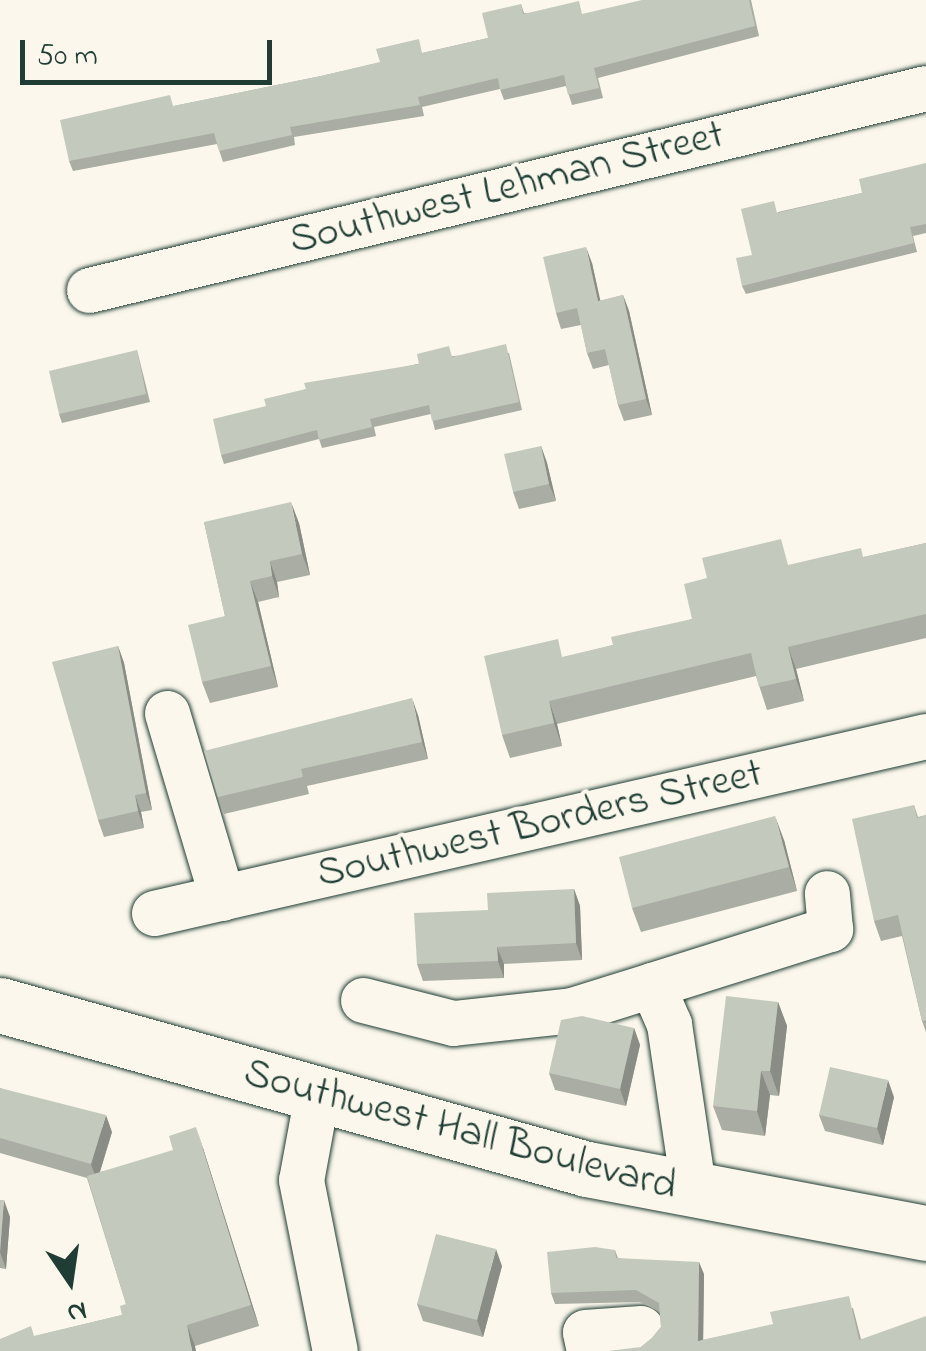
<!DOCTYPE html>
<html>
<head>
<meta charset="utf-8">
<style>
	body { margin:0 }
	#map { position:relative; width:926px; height:1351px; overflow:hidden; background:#fbf7ec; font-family:"Indie Flower",sans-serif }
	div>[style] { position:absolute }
	.roads { filter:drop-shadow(0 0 2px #1f3d34) drop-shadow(0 0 2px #1f3d34) }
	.minor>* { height:45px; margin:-22.5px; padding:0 22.5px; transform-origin:22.5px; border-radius:22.5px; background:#fbf7ec }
	.major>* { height:55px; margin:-27.5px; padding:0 27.5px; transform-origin:27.5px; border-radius:27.5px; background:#fbf7ec }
	.wall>* { inset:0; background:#a9ada3 }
	.shaded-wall>* { inset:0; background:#898d85 }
	.building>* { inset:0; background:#c4c9be }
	span { translate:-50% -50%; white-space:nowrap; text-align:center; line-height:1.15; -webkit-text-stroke:8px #fbf7ec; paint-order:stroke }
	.street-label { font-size:42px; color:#1f3d34 }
	.north { position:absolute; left:20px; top:1231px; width:100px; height:100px; -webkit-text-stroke:8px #fbf7ec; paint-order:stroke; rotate:167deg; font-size:28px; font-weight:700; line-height:40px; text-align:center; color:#1f3d34 }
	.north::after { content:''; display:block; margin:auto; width:35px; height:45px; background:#1f3d34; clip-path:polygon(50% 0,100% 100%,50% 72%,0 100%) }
	.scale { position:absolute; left:20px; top:40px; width:252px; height:45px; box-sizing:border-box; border:5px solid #1f3d34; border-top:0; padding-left:12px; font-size:30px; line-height:35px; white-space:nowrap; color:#1f3d34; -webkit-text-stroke:8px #fbf7ec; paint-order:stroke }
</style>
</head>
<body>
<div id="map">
	<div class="roads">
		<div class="minor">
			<div style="left:89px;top:290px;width:861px;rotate:-13.57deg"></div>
			<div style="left:167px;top:713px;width:193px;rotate:73.4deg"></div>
			<div style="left:154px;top:913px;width:792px;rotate:-12.91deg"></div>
			<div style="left:652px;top:985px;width:187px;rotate:-17.5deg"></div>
			<div style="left:830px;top:929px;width:36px;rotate:-95deg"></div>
			<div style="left:363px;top:1000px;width:93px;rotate:14.3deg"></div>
			<div style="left:453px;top:1023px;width:120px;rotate:-6.2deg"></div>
			<div style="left:572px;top:1010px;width:84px;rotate:-17.4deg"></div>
			<div style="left:652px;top:985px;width:43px;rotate:66.4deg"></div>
			<div style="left:669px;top:1024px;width:171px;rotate:81.6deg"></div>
			<div style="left:317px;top:1094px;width:87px;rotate:100.5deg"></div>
			<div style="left:301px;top:1180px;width:174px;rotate:78.8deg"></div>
			<div style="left:589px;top:1351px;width:19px;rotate:-102deg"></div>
			<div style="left:585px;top:1332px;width:56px;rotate:-4.1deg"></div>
		</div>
		<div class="major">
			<div style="left:0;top:1005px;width:609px;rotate:15.61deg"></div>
			<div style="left:587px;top:1169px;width:345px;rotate:10.7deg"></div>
		</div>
	</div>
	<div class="wall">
		<div style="clip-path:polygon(751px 0,759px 36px,598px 78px,603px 98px,572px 105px,566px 86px,504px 100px,500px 89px,422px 107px,424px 116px,294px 137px,295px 145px,223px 162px,217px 144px,73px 171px,69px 161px,174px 106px,321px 76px,488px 38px,521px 4px,524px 13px,583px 14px)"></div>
		<div style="clip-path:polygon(926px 163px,926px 233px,913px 236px,917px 252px,746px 294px,742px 286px,752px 255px,778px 212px,862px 193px)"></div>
		<div style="clip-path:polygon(592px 263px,600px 301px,623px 295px,629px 311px,652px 415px,624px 421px,618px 405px,609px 365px,593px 369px,587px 353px,581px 325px,561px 329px,556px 313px)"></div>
		<div style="clip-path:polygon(137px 350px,150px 402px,62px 423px,59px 414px)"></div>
		<div style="clip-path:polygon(509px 353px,522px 410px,435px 430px,431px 414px,374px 427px,376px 436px,322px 448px,319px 439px,224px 464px,221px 455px,266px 406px,306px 389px,453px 356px)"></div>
		<div style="clip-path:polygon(541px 446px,547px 463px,556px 501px,519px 509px,513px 492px)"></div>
		<div style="clip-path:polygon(204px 522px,299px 523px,310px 575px,277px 582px,279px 597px,258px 602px,278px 687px,210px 703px,202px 682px,225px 616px)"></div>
		<div style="clip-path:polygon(926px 543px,926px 638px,796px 669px,804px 701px,767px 710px,756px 676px,557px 724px,562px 746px,510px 758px,502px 735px,565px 657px,613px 645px,692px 619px,790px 565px,864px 557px)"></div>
		<div style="clip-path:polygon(118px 646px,124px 663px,152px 810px,141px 812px,144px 828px,104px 837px,98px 820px)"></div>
		<div style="clip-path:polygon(418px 715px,428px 759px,307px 786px,309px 794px,224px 814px,218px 797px)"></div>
		<div style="clip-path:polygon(914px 805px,918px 817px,926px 815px,926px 1032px,922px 1021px,902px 936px,881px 941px,874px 921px)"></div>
		<div style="clip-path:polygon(784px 840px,797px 891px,641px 932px,632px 908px)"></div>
		<div style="clip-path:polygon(574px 889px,580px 906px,582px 960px,504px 964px,504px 978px,423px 981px,417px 964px,488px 910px)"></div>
		<div style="clip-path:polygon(778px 1002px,787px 1026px,779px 1096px,770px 1095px,765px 1136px,722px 1130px,713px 1106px)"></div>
		<div style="clip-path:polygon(634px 1028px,640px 1045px,626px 1106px,555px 1090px,549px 1073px)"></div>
		<div style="clip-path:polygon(0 1088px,112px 1132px,100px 1172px,203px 1148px,259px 1326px,195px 1346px,35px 1336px,122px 1315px,126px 1304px,87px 1178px,0 1153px)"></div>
		<div style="clip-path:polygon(894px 1097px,883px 1145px,825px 1131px,819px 1115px)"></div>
		<div style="clip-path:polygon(0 1200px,10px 1217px,6px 1269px,0 1268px)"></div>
		<div style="clip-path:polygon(615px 1250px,618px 1258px,704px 1274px,703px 1340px,853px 1308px,861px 1339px,926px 1351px,641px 1347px,652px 1338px,661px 1327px,660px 1312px,640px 1302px,555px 1304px,551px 1293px)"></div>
		<div style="clip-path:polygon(502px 1266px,483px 1337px,423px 1321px,417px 1304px)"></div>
	</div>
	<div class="shaded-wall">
		<div style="clip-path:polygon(586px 247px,592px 263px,604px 317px,598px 301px)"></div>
		<div style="clip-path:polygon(623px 295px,629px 311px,652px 415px,646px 399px)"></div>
		<div style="clip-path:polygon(541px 446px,547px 463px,556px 501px,549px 484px)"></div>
		<div style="clip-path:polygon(291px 502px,299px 523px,310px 575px,302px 554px)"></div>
		<div style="clip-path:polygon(270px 561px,277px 582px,279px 597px,272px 576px)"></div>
		<div style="clip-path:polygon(250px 581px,258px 602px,278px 687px,271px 666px)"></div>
		<div style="clip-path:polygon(118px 646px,124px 663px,152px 810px,146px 793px)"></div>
		<div style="clip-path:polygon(788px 647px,796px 669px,804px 701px,796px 679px)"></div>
		<div style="clip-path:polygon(412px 698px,418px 715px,428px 759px,422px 742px)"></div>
		<div style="clip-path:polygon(549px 701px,557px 724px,562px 746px,554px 723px)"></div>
		<div style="clip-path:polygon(135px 795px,141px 812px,144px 828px,138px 811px)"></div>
		<div style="clip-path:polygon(775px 816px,784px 840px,797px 891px,789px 867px)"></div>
		<div style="clip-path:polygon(574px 889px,580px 906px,582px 960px,576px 943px)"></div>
		<div style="clip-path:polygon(497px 947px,504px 964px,504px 978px,498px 961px)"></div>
		<div style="clip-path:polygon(778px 1002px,787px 1026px,779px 1096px,770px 1071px)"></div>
		<div style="clip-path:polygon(634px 1028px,640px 1045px,626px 1106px,620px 1089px)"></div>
		<div style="clip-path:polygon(761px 1071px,770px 1095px,765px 1136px,757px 1111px)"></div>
		<div style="clip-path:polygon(888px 1080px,894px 1097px,883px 1145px,877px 1128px)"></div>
		<div style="clip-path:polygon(106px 1115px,112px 1132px,97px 1181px,91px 1164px)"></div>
		<div style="clip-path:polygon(196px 1127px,203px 1148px,259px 1326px,251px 1305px)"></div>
		<div style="clip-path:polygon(4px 1200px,10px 1217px,6px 1269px,0 1252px)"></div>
		<div style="clip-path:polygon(496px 1249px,502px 1266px,483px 1337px,477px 1320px)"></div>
		<div style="clip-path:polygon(699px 1262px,704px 1274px,703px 1351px,698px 1341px)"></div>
		<div style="clip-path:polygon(187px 1325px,195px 1346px,196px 1351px,192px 1351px)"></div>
	</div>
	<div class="building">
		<div style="clip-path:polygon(642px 0,749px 0,755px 26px,594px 68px,599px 88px,568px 95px,564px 75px,500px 90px,498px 78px,418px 97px,420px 105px,290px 127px,292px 135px,219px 151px,214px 133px,69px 161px,60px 120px,170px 95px,173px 106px,321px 76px,380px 62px,376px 49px,419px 39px,422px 53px,488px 38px,482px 13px,521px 4px,523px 14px,579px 1px,582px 14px)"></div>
		<div style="clip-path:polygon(926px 163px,926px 224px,910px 227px,914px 243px,742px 286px,736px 258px,752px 255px,741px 209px,774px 201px,777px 213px,862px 193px,859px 179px)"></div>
		<div style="clip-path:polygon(586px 247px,598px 301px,623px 295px,646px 399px,618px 405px,605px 349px,587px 353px,577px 308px,556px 313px,543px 257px)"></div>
		<div style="clip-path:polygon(506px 344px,519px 402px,432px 421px,429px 405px,370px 419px,372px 427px,319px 440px,317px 430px,221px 455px,213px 419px,266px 406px,264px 399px,306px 389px,304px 383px,419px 364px,417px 354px,449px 346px,452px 357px)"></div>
		<div style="clip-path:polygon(137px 350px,146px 394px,59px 414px,49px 371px)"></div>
		<div style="clip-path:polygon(541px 446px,549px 484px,513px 492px,504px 454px)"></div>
		<div style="clip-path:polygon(291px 502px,302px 554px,270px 561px,272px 576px,250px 581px,271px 666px,202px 682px,188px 625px,225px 616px,204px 522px)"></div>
		<div style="clip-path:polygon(781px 539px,788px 565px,861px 548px,863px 557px,926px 543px,926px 614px,788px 647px,796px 679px,759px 687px,751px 653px,549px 701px,554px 723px,502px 735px,484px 656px,558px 639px,562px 657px,613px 645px,611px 637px,692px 619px,684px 584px,707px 578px,702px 558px)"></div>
		<div style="clip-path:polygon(118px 646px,146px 793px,135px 795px,138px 811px,98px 820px,52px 662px)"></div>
		<div style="clip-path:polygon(412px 698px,422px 742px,301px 769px,303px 777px,218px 797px,204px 751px)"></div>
		<div style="clip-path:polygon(914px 805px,917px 818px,926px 815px,926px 1020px,922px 1021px,898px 915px,874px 921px,852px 819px)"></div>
		<div style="clip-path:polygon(775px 816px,789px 867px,632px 908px,619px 857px)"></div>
		<div style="clip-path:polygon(574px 889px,576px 943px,497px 947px,498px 961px,417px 964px,414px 913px,488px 910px,487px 893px)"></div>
		<div style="clip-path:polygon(726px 996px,778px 1002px,770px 1071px,761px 1071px,757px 1111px,713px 1106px)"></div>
		<div style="clip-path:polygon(582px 1016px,634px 1028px,620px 1089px,549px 1073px,561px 1020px)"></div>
		<div style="clip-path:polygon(830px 1067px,888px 1080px,877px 1128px,819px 1115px)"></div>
		<div style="clip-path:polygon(0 1088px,106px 1115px,91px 1164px,0 1138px)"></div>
		<div style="clip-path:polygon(196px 1127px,251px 1305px,187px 1325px,192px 1351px,0 1351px,0 1339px,31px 1326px,34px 1336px,122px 1315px,120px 1306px,126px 1304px,87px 1176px,173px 1150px,169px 1136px)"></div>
		<div style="clip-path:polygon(0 1200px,4px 1200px,0 1252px)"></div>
		<div style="clip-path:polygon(436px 1234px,496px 1249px,477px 1320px,417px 1304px)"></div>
		<div style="clip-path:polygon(595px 1247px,615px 1250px,616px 1258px,699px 1262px,698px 1341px,773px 1324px,770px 1312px,849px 1296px,859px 1340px,926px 1316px,926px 1351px,608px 1351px,641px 1347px,652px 1338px,661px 1327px,659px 1303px,636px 1290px,551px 1293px,547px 1252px)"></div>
	</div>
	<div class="street-label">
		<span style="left:507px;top:189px;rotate:-14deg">Southwest Lehman Street</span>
		<span style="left:540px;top:825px;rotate:-13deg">Southwest Borders Street</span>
		<span style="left:460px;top:1131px;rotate:15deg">Southwest Hall Boulevard</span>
	</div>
	<div class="north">N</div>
	<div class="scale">50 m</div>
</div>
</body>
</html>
